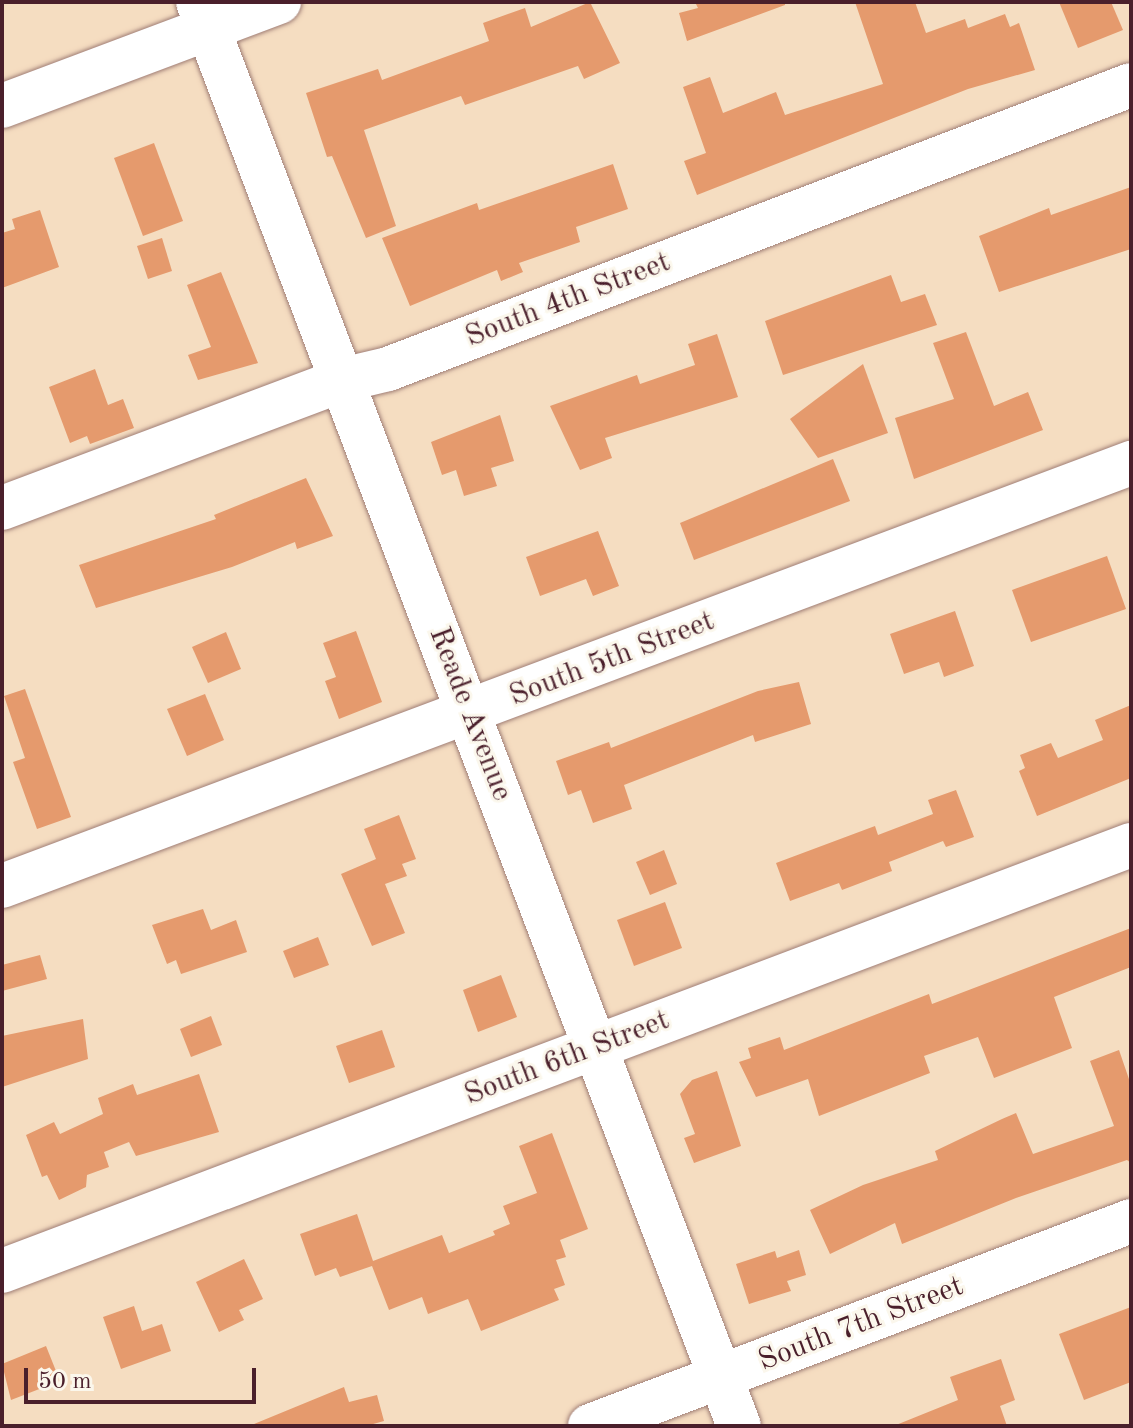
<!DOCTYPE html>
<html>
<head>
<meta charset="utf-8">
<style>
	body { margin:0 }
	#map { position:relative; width:1133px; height:1428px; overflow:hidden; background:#f5ddc1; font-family:"Old Standard TT",serif }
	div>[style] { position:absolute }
	.building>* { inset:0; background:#e59a6d }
	.roads { filter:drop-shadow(0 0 2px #a07e76) drop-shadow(0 0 2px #a07e76) }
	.minor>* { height:44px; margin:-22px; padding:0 22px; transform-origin:22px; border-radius:22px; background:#fff }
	span { translate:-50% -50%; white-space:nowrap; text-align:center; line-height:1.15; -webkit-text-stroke:6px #fbf7ec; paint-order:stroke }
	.street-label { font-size:30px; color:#4a1f2b }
	.frame { position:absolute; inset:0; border:4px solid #4a1f2b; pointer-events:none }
	.scale { position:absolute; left:24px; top:1368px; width:232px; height:36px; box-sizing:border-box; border:4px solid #4a1f2b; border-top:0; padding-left:10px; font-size:24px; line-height:28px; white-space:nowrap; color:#4a1f2b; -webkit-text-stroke:6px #fbf7ec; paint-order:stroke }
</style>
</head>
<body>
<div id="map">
	<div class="building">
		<div style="clip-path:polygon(590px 2px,620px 63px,584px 79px,578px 66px,465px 105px,461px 96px,364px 130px,396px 226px,366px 238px,332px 156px,327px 157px,306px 93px,378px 69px,382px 80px,489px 41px,483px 23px,525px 8px,531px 27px)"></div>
		<div style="clip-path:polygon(695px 2px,785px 2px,785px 5px,687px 41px,679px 13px,698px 8px)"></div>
		<div style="clip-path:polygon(855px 2px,915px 2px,926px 33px,965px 19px,968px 28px,1005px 14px,1010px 27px,1019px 23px,1035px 70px,968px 89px,697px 195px,684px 161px,706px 153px,683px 87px,710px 77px,723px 113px,776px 92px,785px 115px,883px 84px)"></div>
		<div style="clip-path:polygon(1059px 2px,1111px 2px,1123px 30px,1078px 48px)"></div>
		<div style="clip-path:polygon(154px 143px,183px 221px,143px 236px,114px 158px)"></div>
		<div style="clip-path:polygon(613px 164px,628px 209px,576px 227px,580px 242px,519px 263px,523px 272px,501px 281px,497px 270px,410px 306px,382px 238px,477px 203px,479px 210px)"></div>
		<div style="clip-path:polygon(1131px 187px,1131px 249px,999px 292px,979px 236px,1049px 208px,1051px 215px)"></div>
		<div style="clip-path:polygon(40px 210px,59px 267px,2px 288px,2px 233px,15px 229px,12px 219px)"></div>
		<div style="clip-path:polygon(162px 238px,172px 271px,148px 279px,137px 246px)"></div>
		<div style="clip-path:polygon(221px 272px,258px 363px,198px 380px,188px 355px,211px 347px,187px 285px)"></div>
		<div style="clip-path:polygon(891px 275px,901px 302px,925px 294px,937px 325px,783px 375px,765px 321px)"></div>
		<div style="clip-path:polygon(966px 332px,994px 406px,1028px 392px,1043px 430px,914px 479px,895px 418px,954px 399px,933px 343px)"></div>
		<div style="clip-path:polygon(717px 334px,738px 397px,605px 438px,612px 458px,580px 470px,550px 406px,637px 375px,640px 384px,695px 365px,688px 344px)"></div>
		<div style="clip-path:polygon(863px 364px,888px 433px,818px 458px,790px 419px)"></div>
		<div style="clip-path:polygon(95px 369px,108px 405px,123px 399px,134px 428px,90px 444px,87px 436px,70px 443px,49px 387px)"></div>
		<div style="clip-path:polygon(500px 415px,514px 461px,491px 468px,497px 486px,464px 496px,456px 470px,442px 475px,431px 442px)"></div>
		<div style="clip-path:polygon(833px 459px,850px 501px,694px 560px,680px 523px)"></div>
		<div style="clip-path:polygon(306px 478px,333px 536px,297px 549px,295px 542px,232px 567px,96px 608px,79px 565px,216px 519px,214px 515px)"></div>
		<div style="clip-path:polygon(598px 531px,619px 586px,593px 596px,586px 579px,540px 596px,526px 557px)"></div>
		<div style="clip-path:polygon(1107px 556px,1126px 609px,1031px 642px,1012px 590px)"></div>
		<div style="clip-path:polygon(955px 611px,974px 666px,944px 677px,939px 662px,904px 674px,890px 634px)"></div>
		<div style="clip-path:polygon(356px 631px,382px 702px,339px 719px,325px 681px,336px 677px,323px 643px)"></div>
		<div style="clip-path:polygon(226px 632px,241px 669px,208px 683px,192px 647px)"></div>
		<div style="clip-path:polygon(799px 682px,811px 724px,755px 742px,753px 735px,624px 785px,632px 809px,593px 823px,581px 790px,568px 795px,556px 761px,609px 742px,611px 748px,758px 691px)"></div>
		<div style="clip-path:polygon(25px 689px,71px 817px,37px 829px,13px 762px,25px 758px,4px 696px)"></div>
		<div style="clip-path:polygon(205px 694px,224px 740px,187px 756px,167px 709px)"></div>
		<div style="clip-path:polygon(1131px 705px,1131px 778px,1037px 816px,1019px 771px,1025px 768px,1020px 755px,1051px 743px,1058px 758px,1103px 740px,1095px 720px)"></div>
		<div style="clip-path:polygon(956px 790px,974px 837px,946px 847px,943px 841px,889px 862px,892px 871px,842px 890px,839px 883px,790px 901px,776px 863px,875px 826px,878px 835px,933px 814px,928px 800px)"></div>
		<div style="clip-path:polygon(399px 815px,416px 859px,402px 864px,407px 876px,385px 884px,405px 933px,372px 946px,341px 874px,376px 859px,364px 829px)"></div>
		<div style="clip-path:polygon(664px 850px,677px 884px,650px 895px,636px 862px)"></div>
		<div style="clip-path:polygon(665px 902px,682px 948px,634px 966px,617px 920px)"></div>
		<div style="clip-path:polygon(203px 909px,211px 930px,236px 920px,247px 952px,181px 974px,176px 960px,167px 964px,152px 925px)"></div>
		<div style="clip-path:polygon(1131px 928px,1131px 967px,1054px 997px,1072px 1048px,994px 1078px,978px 1037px,924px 1056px,930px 1073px,819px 1116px,808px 1079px,756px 1097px,739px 1062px,751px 1058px,748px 1048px,780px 1037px,784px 1050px,929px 994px,932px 1004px)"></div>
		<div style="clip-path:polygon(318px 937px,329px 965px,294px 978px,283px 951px)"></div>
		<div style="clip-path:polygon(40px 955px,47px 979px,2px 991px,2px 965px)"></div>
		<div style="clip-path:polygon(501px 975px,517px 1017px,478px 1032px,463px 990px)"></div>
		<div style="clip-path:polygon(211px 1016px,222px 1045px,191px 1057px,180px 1029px)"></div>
		<div style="clip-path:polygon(83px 1019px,88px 1059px,2px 1087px,2px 1036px)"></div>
		<div style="clip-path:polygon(382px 1030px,395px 1067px,349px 1083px,336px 1046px)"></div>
		<div style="clip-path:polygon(1119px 1050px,1131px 1085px,1131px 1163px,1127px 1160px,1016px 1198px,902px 1244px,895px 1223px,830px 1254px,810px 1210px,863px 1185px,938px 1160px,935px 1151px,1002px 1119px,1016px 1113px,1033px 1154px,1114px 1126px,1090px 1061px)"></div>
		<div style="clip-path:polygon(717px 1071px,741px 1146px,694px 1163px,684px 1138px,695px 1134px,680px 1094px,692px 1080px)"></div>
		<div style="clip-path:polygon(199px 1074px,219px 1132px,136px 1156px,129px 1142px,104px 1152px,109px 1167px,87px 1175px,86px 1187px,59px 1200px,47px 1175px,42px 1177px,26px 1135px,54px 1122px,60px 1134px,103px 1114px,98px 1098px,133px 1084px,137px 1095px)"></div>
		<div style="clip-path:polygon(552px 1133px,588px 1229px,560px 1240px,566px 1257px,556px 1260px,565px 1285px,554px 1289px,559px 1300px,481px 1331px,468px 1299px,428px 1314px,422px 1297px,389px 1310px,372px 1266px,340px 1277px,336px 1268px,315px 1276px,300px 1234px,357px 1214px,373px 1261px,442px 1235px,449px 1253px,495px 1235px,493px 1231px,510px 1224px,503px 1206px,537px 1193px,519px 1146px)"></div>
		<div style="clip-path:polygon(799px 1250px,806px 1275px,787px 1281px,791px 1291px,749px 1304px,736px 1264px,775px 1251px,777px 1258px)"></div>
		<div style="clip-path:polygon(244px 1259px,263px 1299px,239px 1310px,244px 1320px,219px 1332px,196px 1282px)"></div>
		<div style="clip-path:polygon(134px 1306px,142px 1331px,162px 1324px,171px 1351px,121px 1369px,103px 1317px)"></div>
		<div style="clip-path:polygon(1131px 1307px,1131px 1382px,1084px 1400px,1059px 1334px)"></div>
		<div style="clip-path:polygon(46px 1346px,60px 1381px,11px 1400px,2px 1364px)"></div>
		<div style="clip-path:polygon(1001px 1359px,1015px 1400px,1000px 1406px,1007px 1426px,896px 1425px,958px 1400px,950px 1377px)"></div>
		<div style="clip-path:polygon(344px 1387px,349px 1402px,377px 1395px,384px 1421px,366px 1426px,249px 1426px)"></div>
	</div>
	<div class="roads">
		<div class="minor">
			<div style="left:198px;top:2px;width:1523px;rotate:69.2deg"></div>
			<div style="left:2px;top:106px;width:296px;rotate:-20.6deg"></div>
			<div style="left:2px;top:508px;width:363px;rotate:-20.6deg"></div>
			<div style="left:342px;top:380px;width:47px;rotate:-13.4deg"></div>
			<div style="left:388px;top:369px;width:795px;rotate:-20.92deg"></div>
			<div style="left:2px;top:886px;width:1206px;rotate:-20.54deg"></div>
			<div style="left:2px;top:1271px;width:1207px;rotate:-20.67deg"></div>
			<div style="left:590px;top:1426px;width:579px;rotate:-20.75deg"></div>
		</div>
	</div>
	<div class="street-label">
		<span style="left:568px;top:300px;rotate:-21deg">South 4th Street</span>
		<span style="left:612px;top:659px;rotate:-21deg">South 5th Street</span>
		<span style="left:470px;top:714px;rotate:69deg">Reade Avenue</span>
		<span style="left:567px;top:1058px;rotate:-21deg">South 6th Street</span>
		<span style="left:861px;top:1324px;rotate:-21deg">South 7th Street</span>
	</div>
	<div class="frame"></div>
	<div class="scale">50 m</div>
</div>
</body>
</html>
